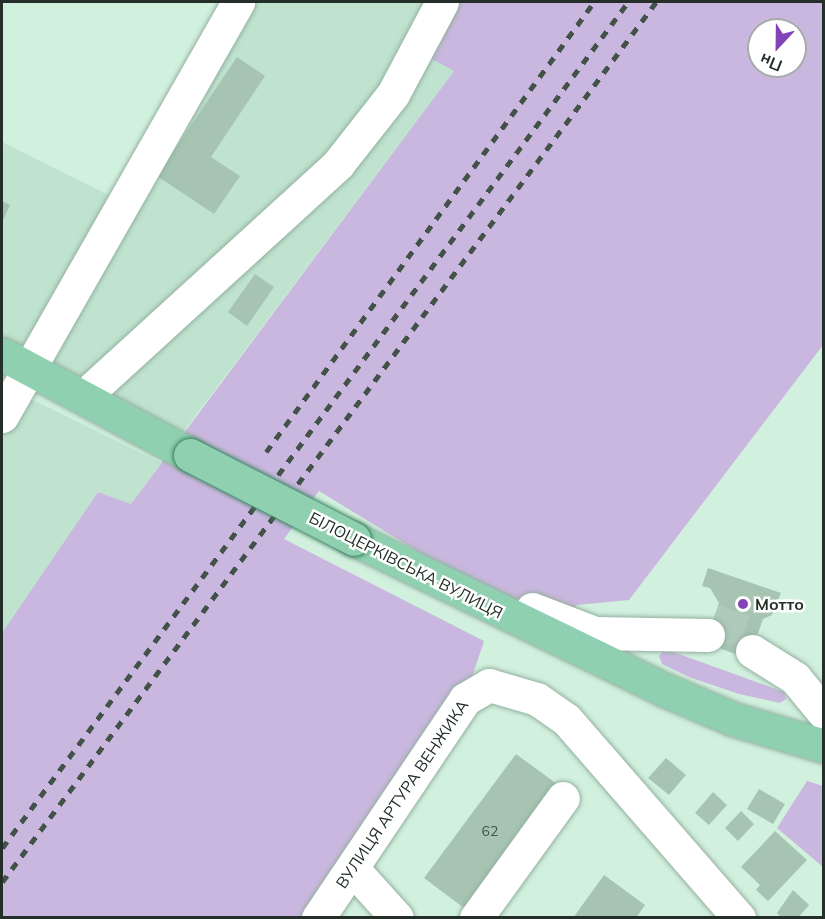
<!DOCTYPE html>
<html>
<head>
<meta charset="utf-8">
<style>
	body { margin:0 }
	#map { position:relative; width:825px; height:919px; overflow:hidden; background:#d2f0de; font-family:Mulish,sans-serif }
	div>[style] { position:absolute }
	.built>* { inset:0; background:#bfe3ce }
	.green>* { inset:0; background:#cab7df }
	.building>* { inset:0; background:#a7c4b3 }
	.minor-tunnel>* { height:33px; margin-top:-16.5px; transform-origin:0; background:repeating-linear-gradient(90deg,#afc9ba 0 33px,transparent 0 49px) }
	.roads { filter:drop-shadow(0 0 2px #94b0a0) drop-shadow(0 0 2px #94b0a0) }
	.minor>* { height:33px; margin:-16.5px; padding:0 16.5px; transform-origin:16.5px; border-radius:16.5px; background:#fff }
	.major>* { height:33px; margin:-16.5px; padding:0 16.5px; transform-origin:16.5px; border-radius:16.5px; background:#8fd0b0 }
	.rail>* { height:4.5px; margin-top:-2.25px; transform-origin:0; background:repeating-linear-gradient(90deg,#435249 0 8px,transparent 0 16px) }
	.bridges { filter:drop-shadow(0 0 2px #39835f) drop-shadow(0 0 2px #39835f) }
	.major-bridge>* { height:33px; margin:-16.5px; padding:0 16.5px; transform-origin:16.5px; border-radius:16.5px; background:#8fd0b0 }
	.dots>* { width:16px; height:16px; translate:-50% -50%; box-sizing:border-box; border:3px solid #fff; border-radius:50% }
	span { translate:-50% -50%; white-space:nowrap; text-align:center; line-height:1.15; -webkit-text-stroke:5px #fff; paint-order:stroke }
	.number-label { font-size:14px; color:#44544b }
	.number-label span { -webkit-text-stroke-width:0 }
	.street-label { font-size:16px; color:#232f28 }
	.poi-label { font-size:16px; color:#232f28; font-weight:700 }
	.left { translate:0 -50%; text-align:left }
	.frame { position:absolute; inset:0; border:3px solid #232f28; pointer-events:none }
	.north { position:absolute; left:747px; top:18px; width:60px; height:60px; box-sizing:border-box; background:#fff; border:2px solid #a7aca9; border-radius:50%; rotate:202deg; font-size:16px; font-weight:700; line-height:24px; text-align:center; color:#232f28 }
	.north::after { content:''; display:block; margin:auto; width:21px; height:27px; background:#8343b7; clip-path:polygon(50% 0,100% 100%,50% 72%,0 100%) }
</style>
</head>
<body>
<div id="map">
	<div class="built">
		<div style="clip-path:polygon(238px 2px,442px 2px,454px 71px,181px 435px,37px 356px,17px 392px,161px 463px,131px 504px,98px 492px,2px 633px,2px 142px,125px 203px)"></div>
	</div>
	<div class="green">
		<div style="clip-path:polygon(evenodd,442px 2px,823px 2px,823px 345px,629px 600px,577px 605px,559px 622px,422px 554px,319px 491px,284px 539px,484px 641px,465px 699px,318px 917px,2px 918px,2px 633px,98px 492px,131px 504px,454px 71px,417px 51px,442px 2px,759px 30px,795px 30px,795px 66px,759px 66px,759px 30px)"></div>
		<div style="clip-path:polygon(665px 649px,784px 692px,786px 699px,780px 703px,739px 694px,689px 677px,662px 664px,659px 656px)"></div>
		<div style="clip-path:polygon(807px 781px,823px 786px,823px 867px,777px 828px)"></div>
	</div>
	<div class="building">
		<div style="clip-path:polygon(237px 57px,265px 76px,211px 157px,240px 176px,214px 214px,157px 176px)"></div>
		<div style="clip-path:polygon(2px 201px,10px 205px,2px 223px)"></div>
		<div style="clip-path:polygon(255px 274px,274px 287px,247px 326px,228px 312px)"></div>
		<div style="clip-path:polygon(708px 568px,781px 593px,772px 615px,763px 619px,749px 659px,705px 643px,719px 603px,710px 588px,702px 586px)"></div>
		<div style="clip-path:polygon(516px 754px,557px 784px,464px 908px,424px 878px)"></div>
		<div style="clip-path:polygon(666px 758px,686px 775px,669px 795px,648px 778px)"></div>
		<div style="clip-path:polygon(759px 789px,785px 804px,773px 824px,747px 809px)"></div>
		<div style="clip-path:polygon(713px 792px,727px 805px,709px 825px,695px 813px)"></div>
		<div style="clip-path:polygon(741px 811px,754px 824px,738px 841px,725px 828px)"></div>
		<div style="clip-path:polygon(775px 831px,807px 860px,768px 901px,756px 890px,760px 885px,741px 867px)"></div>
		<div style="clip-path:polygon(604px 875px,645px 905px,636px 918px,573px 918px)"></div>
		<div style="clip-path:polygon(793px 890px,809px 905px,798px 918px,782px 918px,777px 913px)"></div>
	</div>
	<div class="minor-tunnel">
		<div style="left:713px;top:620px;width:47px;rotate:20deg"></div>
	</div>
	<div class="roads">
		<div class="minor">
			<div style="left:93px;top:388px;width:332px;rotate:-42.4deg"></div>
			<div style="left:338px;top:164px;width:89px;rotate:-51.8deg"></div>
			<div style="left:393px;top:94px;width:104px;rotate:-62deg"></div>
			<div style="left:2px;top:416px;width:477px;rotate:-60.3deg"></div>
			<div style="left:532px;top:609px;width:67px;rotate:20.9deg"></div>
			<div style="left:595px;top:633px;width:113px;rotate:1deg"></div>
			<div style="left:752px;top:651px;width:51px;rotate:32.1deg"></div>
			<div style="left:795px;top:678px;width:45px;rotate:50.4deg"></div>
			<div style="left:352px;top:868px;width:67px;rotate:48deg"></div>
			<div style="left:318px;top:918px;width:264px;rotate:-56.1deg"></div>
			<div style="left:465px;top:699px;width:28px;rotate:-30deg"></div>
			<div style="left:489px;top:685px;width:50px;rotate:16.3deg"></div>
			<div style="left:537px;top:699px;width:35px;rotate:35deg"></div>
			<div style="left:566px;top:719px;width:264px;rotate:49deg"></div>
			<div style="left:476px;top:918px;width:148px;rotate:-54.1deg"></div>
		</div>
		<div class="major">
			<div style="left:2px;top:354px;width:213px;rotate:28.2deg"></div>
			<div style="left:354px;top:539px;width:346px;rotate:25.9deg"></div>
			<div style="left:665px;top:690px;width:74px;rotate:23.1deg"></div>
			<div style="left:733px;top:719px;width:95px;rotate:16.5deg"></div>
		</div>
	</div>
	<div class="rail">
		<div style="left:266px;top:452px;width:557px;rotate:-53.91deg"></div>
		<div style="left:2px;top:848px;width:1052px;rotate:-53.5deg"></div>
		<div style="left:2px;top:882px;width:1096px;rotate:-53.38deg"></div>
	</div>
	<div class="bridges">
		<div class="major-bridge">
			<div style="left:190px;top:455px;width:184px;rotate:27.1deg"></div>
		</div>
	</div>
	<div class="dots">
		<div style="left:743px;top:604px;background:#8343b7"></div>
	</div>
	<div class="number-label">
		<span style="left:490px;top:831px">62</span>
	</div>
	<div class="street-label">
		<span style="left:406px;top:565px;rotate:27deg">БІЛОЦЕРКІВСЬКА ВУЛИЦЯ</span>
		<span style="left:402px;top:794px;rotate:-56deg">ВУЛИЦЯ АРТУРА ВЕНЖИКА</span>
	</div>
	<div class="poi-label">
		<span class="left" style="left:755px;top:604px">Мотто</span>
	</div>
	<div class="frame"></div>
	<div class="north">Пн</div>
</div>
</body>
</html>
